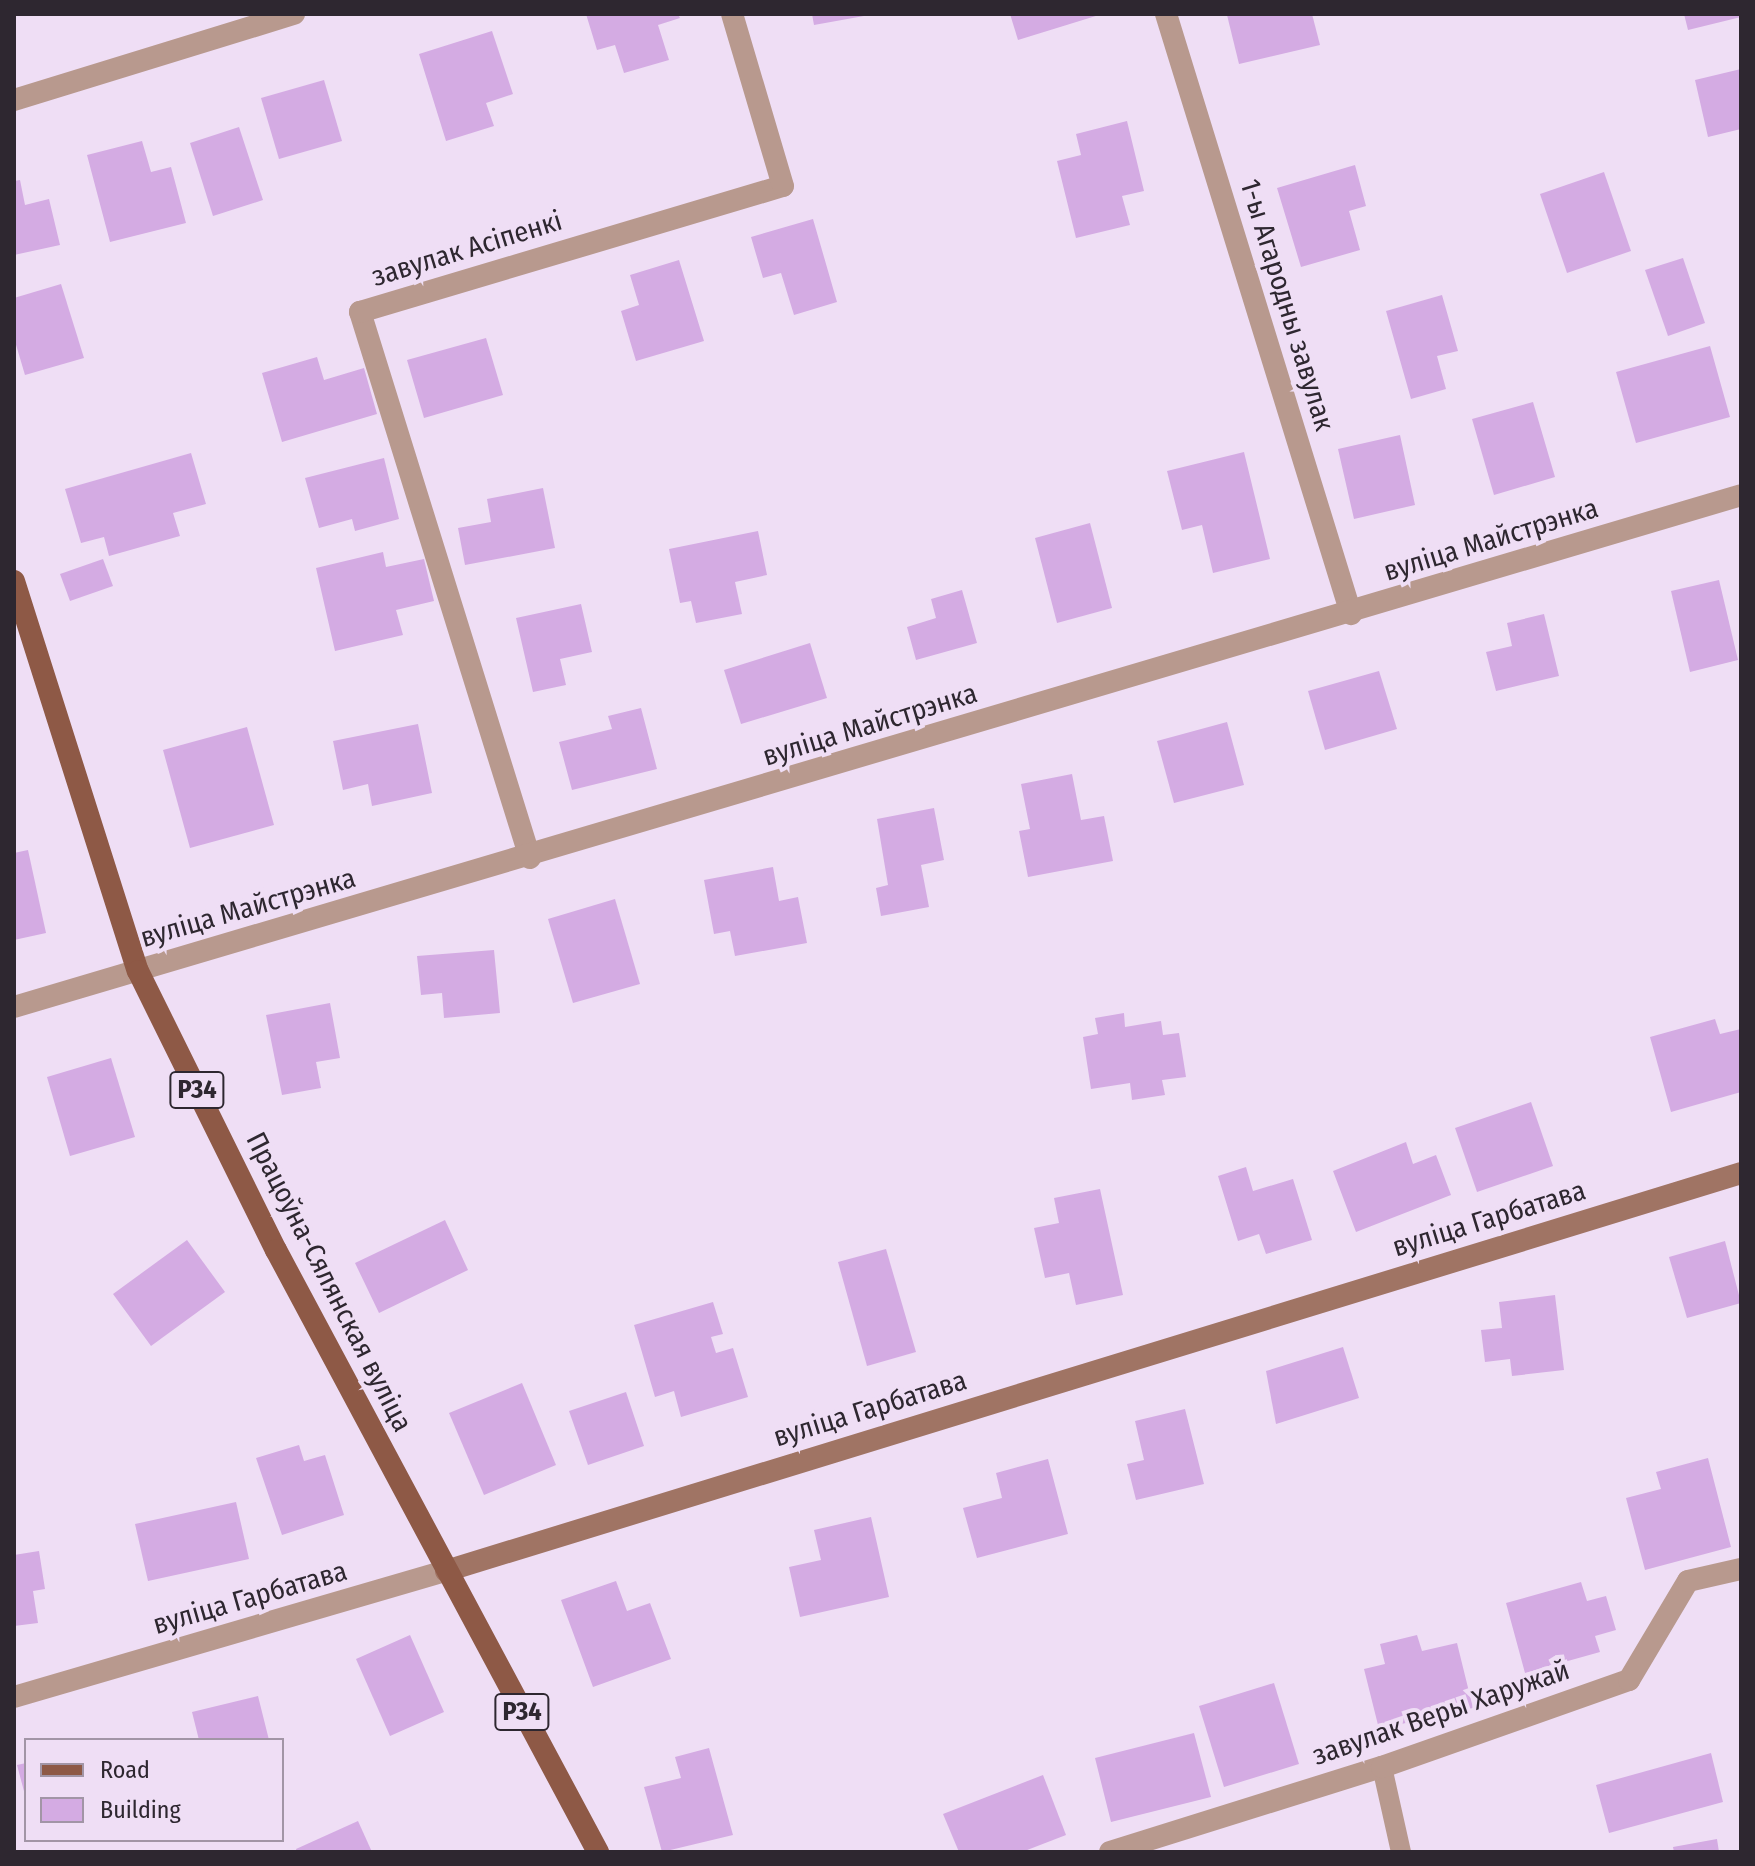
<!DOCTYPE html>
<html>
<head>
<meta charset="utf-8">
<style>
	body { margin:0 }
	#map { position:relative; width:1755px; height:1866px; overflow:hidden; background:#efdef5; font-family:"Fira Sans Condensed",sans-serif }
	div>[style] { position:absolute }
	.building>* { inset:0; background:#d4abe3 }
	.service>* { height:20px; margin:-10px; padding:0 10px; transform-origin:10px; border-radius:10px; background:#b8998e }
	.minor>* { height:22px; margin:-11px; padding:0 11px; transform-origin:11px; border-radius:11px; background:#b8998e }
	.secondary>* { height:22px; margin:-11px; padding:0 11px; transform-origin:11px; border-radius:11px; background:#a07464 }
	.primary>* { height:22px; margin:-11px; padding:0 11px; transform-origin:11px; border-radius:11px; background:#8e5946 }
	span { translate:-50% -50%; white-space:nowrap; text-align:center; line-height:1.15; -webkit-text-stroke:8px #efdef5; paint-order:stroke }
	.shield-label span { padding:2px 6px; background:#efdef5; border:2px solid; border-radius:6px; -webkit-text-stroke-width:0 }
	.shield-label { font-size:26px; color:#2e2730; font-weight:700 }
	.street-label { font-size:28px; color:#2e2730 }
	.frame { position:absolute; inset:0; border:16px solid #2e2730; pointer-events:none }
	.legend { position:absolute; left:24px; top:1738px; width:260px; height:104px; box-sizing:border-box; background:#efdef5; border:2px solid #a295a6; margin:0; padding:10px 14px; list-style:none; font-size:24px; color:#2e2730 }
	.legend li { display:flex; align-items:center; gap:16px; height:40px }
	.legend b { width:40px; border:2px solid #a295a6 }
</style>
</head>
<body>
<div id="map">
	<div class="building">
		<div style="clip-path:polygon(586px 14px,678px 14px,680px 18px,658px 25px,669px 60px,624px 73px,615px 45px,597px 50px)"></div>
		<div style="clip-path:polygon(812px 14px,864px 14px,864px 16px,814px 25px)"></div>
		<div style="clip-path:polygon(1010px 14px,1098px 14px,1099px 15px,1018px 40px)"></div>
		<div style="clip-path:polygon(1232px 14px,1312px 14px,1320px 45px,1239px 64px,1227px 15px)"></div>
		<div style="clip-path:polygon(1684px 14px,1741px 14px,1741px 17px,1688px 30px)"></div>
		<div style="clip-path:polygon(492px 31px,513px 94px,486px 103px,494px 126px,446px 141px,419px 54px)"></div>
		<div style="clip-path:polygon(1741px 69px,1741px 129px,1708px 137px,1695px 80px)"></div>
		<div style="clip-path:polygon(324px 80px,342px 141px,279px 159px,261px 98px)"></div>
		<div style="clip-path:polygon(1127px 121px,1144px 191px,1122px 196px,1130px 225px,1076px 238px,1057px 161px,1081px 155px,1076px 134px)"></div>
		<div style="clip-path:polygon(239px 127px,263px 200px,213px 216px,190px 143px)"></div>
		<div style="clip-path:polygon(142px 141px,151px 172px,171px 167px,186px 223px,110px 242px,87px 155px)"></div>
		<div style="clip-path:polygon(1355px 165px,1366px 206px,1349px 211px,1360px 250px,1301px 267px,1277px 188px)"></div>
		<div style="clip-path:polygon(1604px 172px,1631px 251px,1567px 273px,1540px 194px)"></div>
		<div style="clip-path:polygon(20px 180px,25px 205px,49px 199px,60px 245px,14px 255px,14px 181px)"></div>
		<div style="clip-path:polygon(813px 219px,837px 302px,794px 315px,781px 273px,763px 278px,751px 237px)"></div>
		<div style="clip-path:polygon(1683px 258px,1705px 323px,1668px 336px,1645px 270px)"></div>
		<div style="clip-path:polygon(679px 260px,704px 341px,636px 361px,621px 311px,639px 305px,630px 275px)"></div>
		<div style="clip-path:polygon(61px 284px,84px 358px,25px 375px,14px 338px,14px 298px)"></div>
		<div style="clip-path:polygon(1442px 295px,1458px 351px,1437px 356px,1446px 389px,1411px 399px,1386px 311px)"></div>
		<div style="clip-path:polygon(486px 338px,503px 395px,424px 418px,407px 360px)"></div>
		<div style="clip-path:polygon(1710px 346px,1730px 417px,1636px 443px,1616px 372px)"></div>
		<div style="clip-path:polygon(317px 357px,324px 380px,364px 368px,377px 414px,282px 442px,262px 373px)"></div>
		<div style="clip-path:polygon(1533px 402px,1555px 477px,1494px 495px,1472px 419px)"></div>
		<div style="clip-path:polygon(1400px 435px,1415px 505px,1354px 519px,1338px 449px)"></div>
		<div style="clip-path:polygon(1244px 452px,1270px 559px,1213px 573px,1202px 525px,1182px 530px,1167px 471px)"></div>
		<div style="clip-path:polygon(191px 453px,206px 504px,173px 513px,180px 536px,109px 556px,104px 537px,81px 543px,65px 489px)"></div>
		<div style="clip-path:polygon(384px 458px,399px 519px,355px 531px,352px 519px,319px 528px,305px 478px)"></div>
		<div style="clip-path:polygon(543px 488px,555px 548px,465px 565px,458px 528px,491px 522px,487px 499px)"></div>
		<div style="clip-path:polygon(1090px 523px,1112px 608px,1057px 623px,1035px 538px)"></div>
		<div style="clip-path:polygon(758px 531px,767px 575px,735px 582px,742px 614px,696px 623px,691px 601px,680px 603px,669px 549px)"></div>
		<div style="clip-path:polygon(383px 552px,386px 567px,424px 559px,434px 601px,396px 610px,403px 635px,335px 651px,316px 568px)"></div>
		<div style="clip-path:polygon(103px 559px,113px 586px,70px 601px,60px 574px)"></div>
		<div style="clip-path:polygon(1719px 580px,1738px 660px,1690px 672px,1671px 591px)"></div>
		<div style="clip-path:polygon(962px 590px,977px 643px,916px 660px,907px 627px,936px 618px,931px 599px)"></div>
		<div style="clip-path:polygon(581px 604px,592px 652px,560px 659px,566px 685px,533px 692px,516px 618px)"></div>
		<div style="clip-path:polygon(1544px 614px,1559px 676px,1496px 691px,1486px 652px,1512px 646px,1507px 623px)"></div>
		<div style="clip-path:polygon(810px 643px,827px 698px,741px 724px,724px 670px)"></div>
		<div style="clip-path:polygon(1379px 671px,1397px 729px,1325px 750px,1308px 691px)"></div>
		<div style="clip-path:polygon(641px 708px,657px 769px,572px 790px,559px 742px,612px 729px,608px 716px)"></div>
		<div style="clip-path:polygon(1227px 722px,1244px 785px,1174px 803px,1157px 741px)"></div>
		<div style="clip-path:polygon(418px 724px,432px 793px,372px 806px,368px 784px,343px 790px,333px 741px)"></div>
		<div style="clip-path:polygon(247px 727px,274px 825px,190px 848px,163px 750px)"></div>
		<div style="clip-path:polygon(1072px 774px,1081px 820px,1104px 816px,1113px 861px,1028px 877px,1019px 831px,1030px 829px,1021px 784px)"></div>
		<div style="clip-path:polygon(934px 808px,944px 860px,921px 865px,929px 907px,881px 916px,876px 888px,888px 885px,877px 819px)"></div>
		<div style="clip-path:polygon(28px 850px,46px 933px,14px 940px,14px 853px)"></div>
		<div style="clip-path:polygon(773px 867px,779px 901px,798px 897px,807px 943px,735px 956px,730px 931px,714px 934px,704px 880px)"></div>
		<div style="clip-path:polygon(615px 899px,640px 984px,573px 1003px,548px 919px)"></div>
		<div style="clip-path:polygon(494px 950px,500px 1013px,444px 1018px,442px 993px,421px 995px,417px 956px)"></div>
		<div style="clip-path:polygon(330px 1003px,340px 1058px,316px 1062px,321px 1088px,282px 1095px,266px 1015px)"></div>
		<div style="clip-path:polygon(1124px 1013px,1125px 1027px,1161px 1021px,1163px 1035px,1179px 1033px,1186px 1077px,1162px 1080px,1165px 1095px,1132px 1100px,1130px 1083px,1091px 1089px,1083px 1037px,1098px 1034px,1095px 1018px)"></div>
		<div style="clip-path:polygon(1715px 1019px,1720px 1034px,1741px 1029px,1741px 1092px,1671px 1112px,1650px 1037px)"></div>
		<div style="clip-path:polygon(111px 1058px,135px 1137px,70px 1156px,47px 1077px)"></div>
		<div style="clip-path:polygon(1531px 1102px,1553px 1166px,1477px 1192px,1455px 1128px)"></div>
		<div style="clip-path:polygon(1406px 1142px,1413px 1164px,1436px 1155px,1451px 1195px,1356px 1232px,1333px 1171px)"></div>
		<div style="clip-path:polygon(1246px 1167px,1253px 1191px,1293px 1179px,1312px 1240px,1266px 1254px,1259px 1234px,1238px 1241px,1218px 1176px)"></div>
		<div style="clip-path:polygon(1100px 1189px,1123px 1295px,1076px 1305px,1069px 1273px,1045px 1278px,1034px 1228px,1059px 1223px,1054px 1198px)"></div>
		<div style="clip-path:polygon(445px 1220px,468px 1270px,379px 1313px,355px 1263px)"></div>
		<div style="clip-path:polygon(187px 1240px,225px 1292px,151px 1346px,113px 1294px)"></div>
		<div style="clip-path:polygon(1725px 1241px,1741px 1303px,1687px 1318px,1669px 1257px)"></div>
		<div style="clip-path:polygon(886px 1249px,916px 1352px,867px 1366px,838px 1262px)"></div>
		<div style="clip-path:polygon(1555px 1295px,1564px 1370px,1512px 1376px,1510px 1359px,1485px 1362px,1481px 1330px,1502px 1328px,1499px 1302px)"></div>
		<div style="clip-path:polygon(713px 1302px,723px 1334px,711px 1337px,716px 1353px,733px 1348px,748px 1397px,681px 1417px,674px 1391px,655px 1397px,634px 1325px)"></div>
		<div style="clip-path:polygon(1343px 1347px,1359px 1398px,1276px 1424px,1266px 1371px)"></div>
		<div style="clip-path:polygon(522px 1383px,556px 1465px,484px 1495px,449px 1413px)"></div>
		<div style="clip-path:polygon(626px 1392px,644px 1446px,588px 1465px,569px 1411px)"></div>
		<div style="clip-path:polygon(1185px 1409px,1204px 1484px,1136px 1500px,1127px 1464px,1144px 1460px,1135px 1421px)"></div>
		<div style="clip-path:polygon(299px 1445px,304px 1461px,325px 1455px,344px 1515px,282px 1535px,256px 1458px)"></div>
		<div style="clip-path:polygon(1708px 1458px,1731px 1547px,1645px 1570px,1626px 1498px,1661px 1489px,1656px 1472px)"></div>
		<div style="clip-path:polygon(1048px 1459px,1068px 1534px,977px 1558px,963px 1508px,1002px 1498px,996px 1473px)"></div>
		<div style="clip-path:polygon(236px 1502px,249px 1559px,148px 1581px,135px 1524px)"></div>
		<div style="clip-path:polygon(871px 1517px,889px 1597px,800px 1617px,789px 1567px,821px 1560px,814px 1530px)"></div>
		<div style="clip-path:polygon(39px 1551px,45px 1589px,33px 1591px,38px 1623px,14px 1626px,14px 1555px)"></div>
		<div style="clip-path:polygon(616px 1581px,627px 1611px,650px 1603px,671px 1659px,593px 1687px,561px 1600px)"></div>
		<div style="clip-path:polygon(1581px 1582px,1587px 1601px,1606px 1596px,1616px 1630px,1595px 1636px,1600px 1652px,1525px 1673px,1506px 1603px)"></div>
		<div style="clip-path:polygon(410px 1635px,444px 1712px,390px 1736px,356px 1659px)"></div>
		<div style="clip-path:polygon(1417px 1635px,1422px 1651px,1457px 1643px,1473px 1708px,1379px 1729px,1364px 1669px,1385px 1664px,1380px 1644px)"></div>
		<div style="clip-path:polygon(1274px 1683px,1299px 1764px,1224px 1787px,1199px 1706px)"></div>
		<div style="clip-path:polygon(258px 1696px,269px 1740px,199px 1740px,192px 1712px)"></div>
		<div style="clip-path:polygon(1194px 1733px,1211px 1797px,1111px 1822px,1095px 1758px)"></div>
		<div style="clip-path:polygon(709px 1748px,733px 1835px,662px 1852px,644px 1787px,681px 1778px,675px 1757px)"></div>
		<div style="clip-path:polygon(1711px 1753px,1723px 1802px,1609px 1833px,1596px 1785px)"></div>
		<div style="clip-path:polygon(26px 1763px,26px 1795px,25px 1795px,17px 1765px)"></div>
		<div style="clip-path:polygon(1043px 1775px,1066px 1835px,1022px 1852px,959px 1852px,943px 1814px)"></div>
		<div style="clip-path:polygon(358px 1821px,372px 1852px,297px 1852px,296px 1849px)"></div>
		<div style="clip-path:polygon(1717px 1839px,1719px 1852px,1674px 1852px,1673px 1847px)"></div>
	</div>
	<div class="service">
		<div style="left:1382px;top:1767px;width:87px;rotate:77.4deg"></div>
	</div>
	<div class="minor">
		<div style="left:1166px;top:14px;width:628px;rotate:72.86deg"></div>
		<div style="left:14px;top:100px;width:293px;rotate:-17.1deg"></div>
		<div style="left:530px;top:858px;width:572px;rotate:-107.29deg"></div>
		<div style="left:360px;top:312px;width:441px;rotate:-16.6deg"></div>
		<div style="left:783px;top:186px;width:179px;rotate:-106.5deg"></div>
		<div style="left:14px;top:1007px;width:1801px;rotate:-16.51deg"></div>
		<div style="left:14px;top:1697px;width:450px;rotate:-16.3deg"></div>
		<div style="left:1110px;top:1852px;width:285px;rotate:-17.4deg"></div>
		<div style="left:1382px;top:1767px;width:262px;rotate:-19.4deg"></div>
		<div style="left:1629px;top:1680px;width:115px;rotate:-59.2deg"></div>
		<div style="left:1688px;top:1581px;width:54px;rotate:-12.8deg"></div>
	</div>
	<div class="secondary">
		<div style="left:446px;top:1571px;width:1355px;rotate:-17.08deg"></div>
	</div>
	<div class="primary">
		<div style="left:14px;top:581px;width:409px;rotate:72.4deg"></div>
		<div style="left:138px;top:971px;width:311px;rotate:63.7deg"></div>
		<div style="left:276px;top:1250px;width:683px;rotate:61.86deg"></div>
	</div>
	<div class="shield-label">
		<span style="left:197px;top:1090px">Р34</span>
		<span style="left:522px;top:1712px">Р34</span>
	</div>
	<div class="street-label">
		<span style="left:467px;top:249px;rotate:-17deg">завулак Асіпенкі</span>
		<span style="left:1287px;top:305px;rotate:73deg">1-ы Агародны завулак</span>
		<span style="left:1491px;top:540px;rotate:-17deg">вуліца Майстрэнка</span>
		<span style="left:870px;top:725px;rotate:-17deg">вуліца Майстрэнка</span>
		<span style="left:248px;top:908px;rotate:-16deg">вуліца Майстрэнка</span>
		<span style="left:1489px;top:1219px;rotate:-17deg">вуліца Гарбатава</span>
		<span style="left:329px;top:1282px;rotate:63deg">Працоўна-Сялянская вуліца</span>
		<span style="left:870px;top:1409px;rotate:-17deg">вуліца Гарбатава</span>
		<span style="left:250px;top:1598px;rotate:-16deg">вуліца Гарбатава</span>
		<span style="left:1441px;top:1713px;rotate:-19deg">завулак Веры Харужай</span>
	</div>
	<div class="frame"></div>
	<ul class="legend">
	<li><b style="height:10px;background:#8e5946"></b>Road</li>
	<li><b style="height:22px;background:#d4abe3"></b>Building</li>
	</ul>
</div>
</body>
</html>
